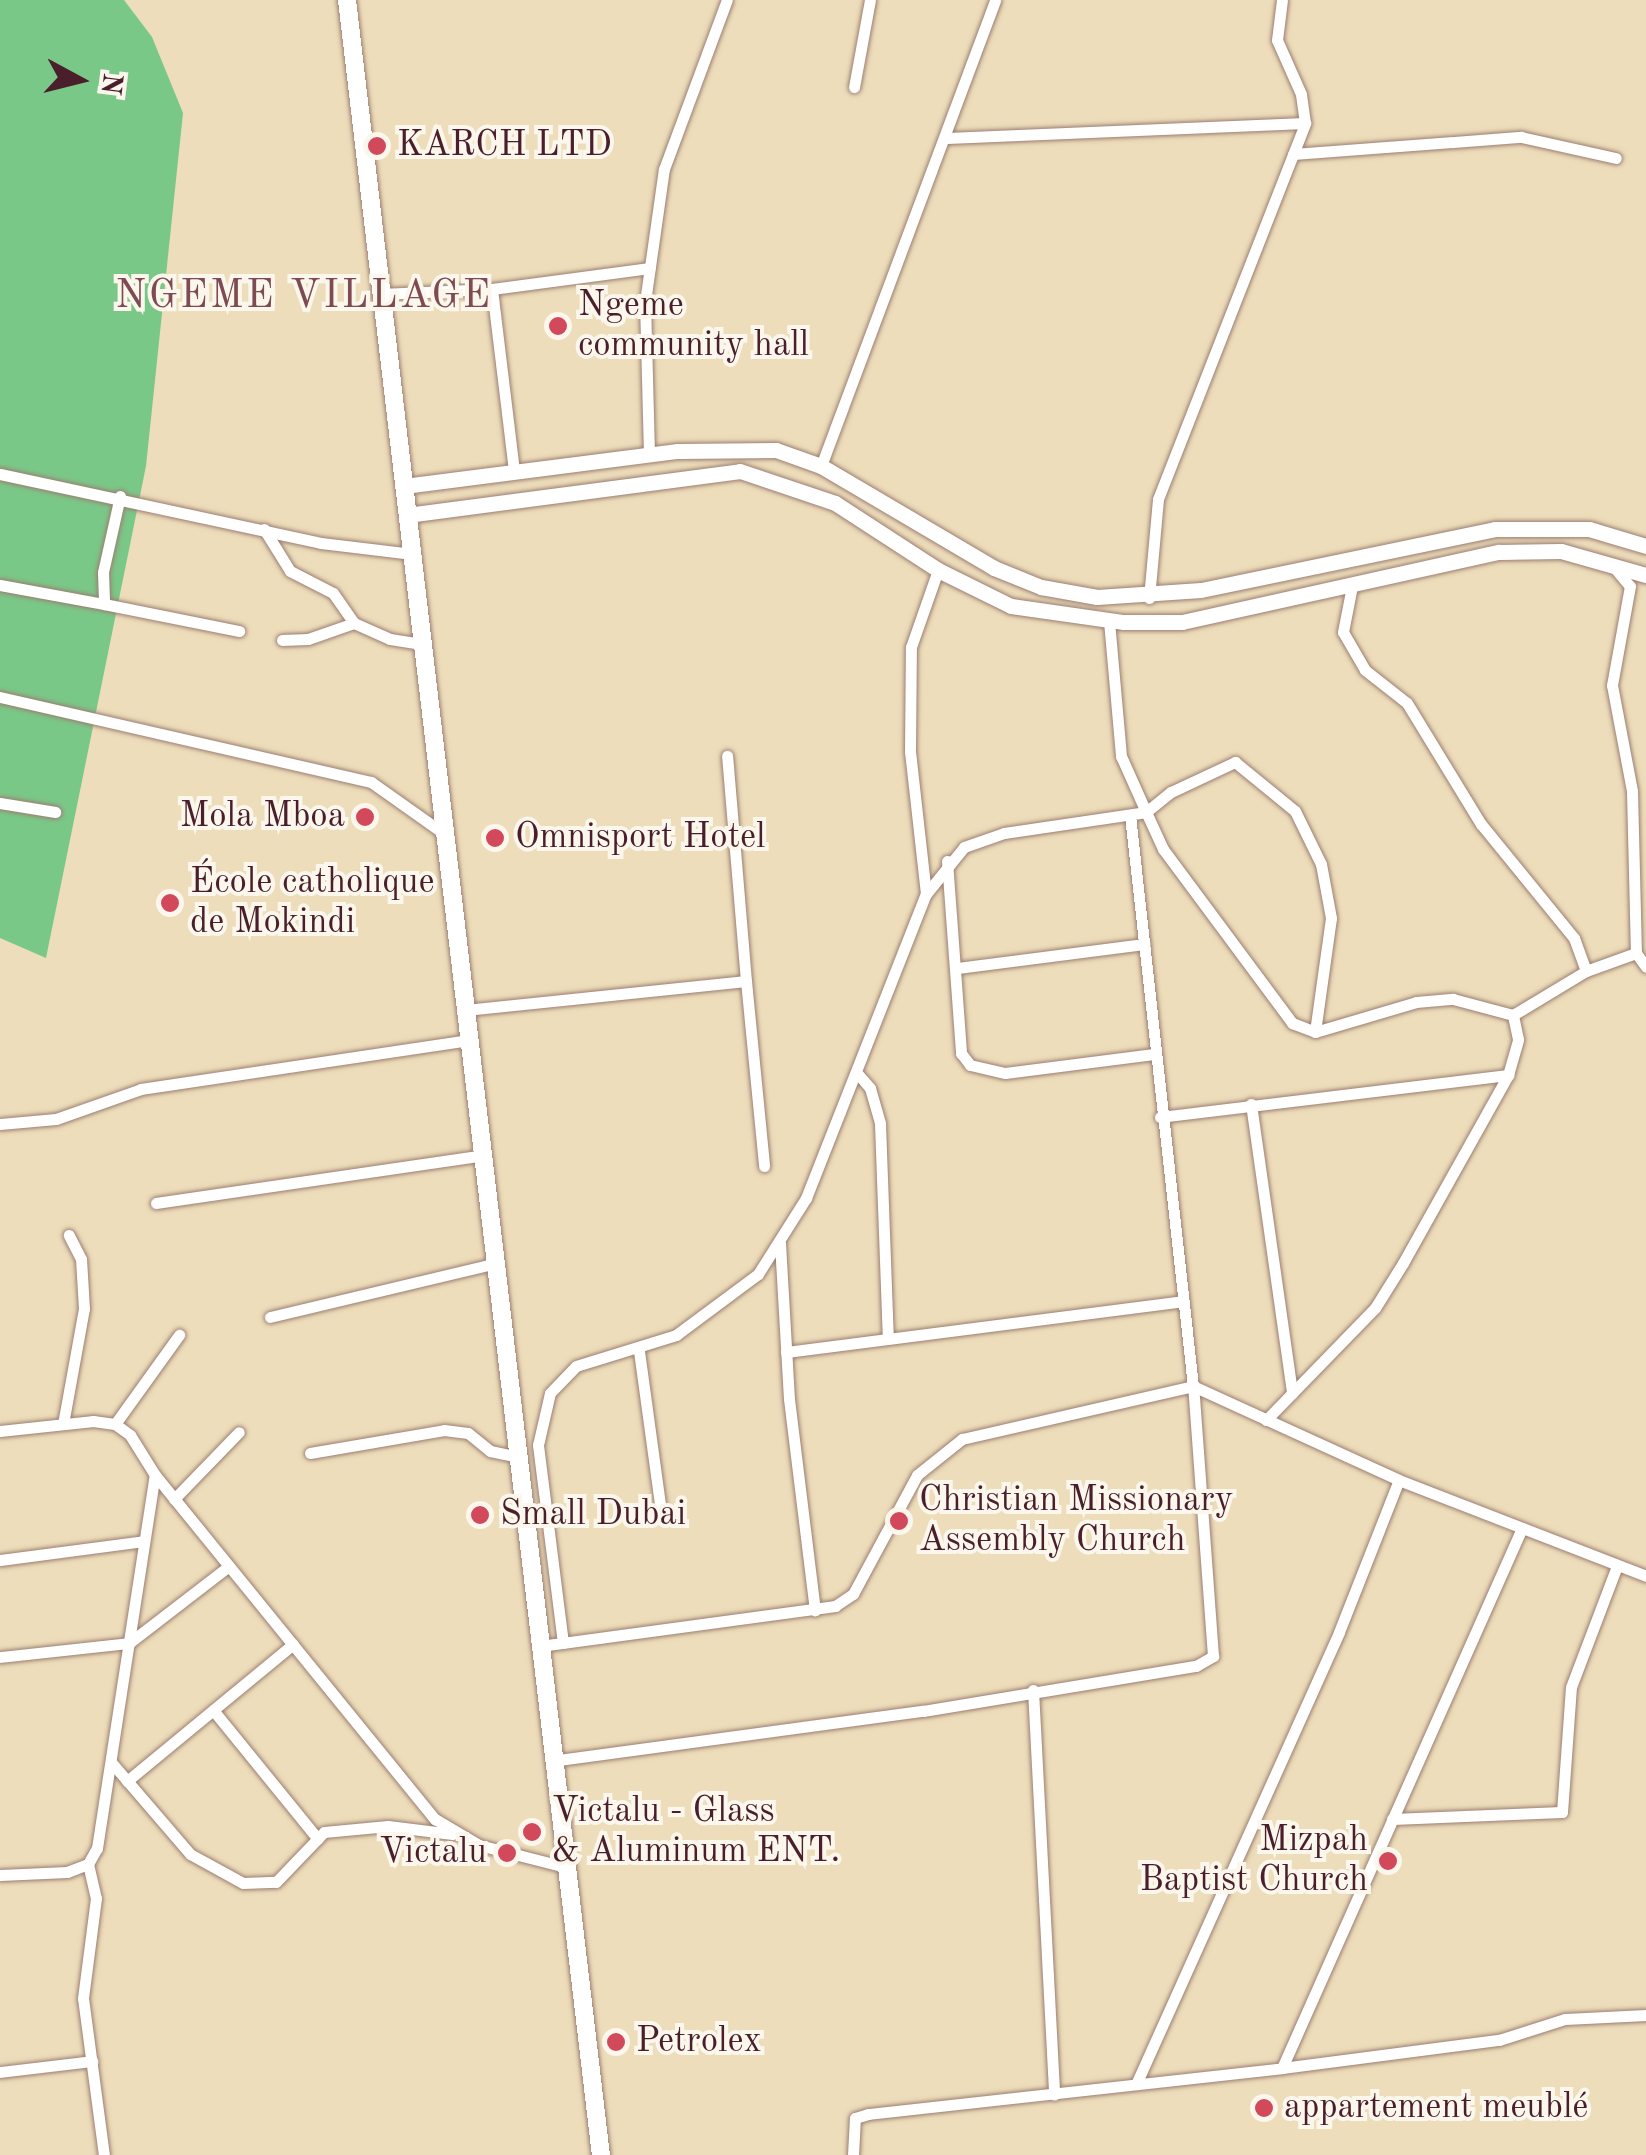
<!DOCTYPE html>
<html>
<head>
<meta charset="utf-8">
<style>
	body { margin:0 }
	#map { position:relative; width:1646px; height:2155px; overflow:hidden; background:#edddba; font-family:"Old Standard TT",serif }
	div>[style] { position:absolute }
	.green>* { inset:0; background:#7ac888 }
	.roads { filter:drop-shadow(0 0 2px #9c7e72) drop-shadow(0 0 2px #9c7e72) }
	.minor>* { height:11px; margin:-5.5px; padding:0 5.5px; transform-origin:5.5px; border-radius:5.5px; background:#fff }
	.secondary>* { height:15px; margin:-7.5px; padding:0 7.5px; transform-origin:7.5px; border-radius:7.5px; background:#fff }
	.trunk>* { height:18px; margin:-9px; padding:0 9px; transform-origin:9px; border-radius:9px; background:#fff }
	.dots>* { width:28px; height:28px; translate:-50% -50%; box-sizing:border-box; border:5px solid #fbf7ec; border-radius:50% }
	span { translate:-50% -50%; white-space:nowrap; text-align:center; line-height:1.15; -webkit-text-stroke:8px #fbf7ec; paint-order:stroke }
	.poi-label { font-size:35px; color:#4a1f2b }
	.left { translate:0 -50%; text-align:left }
	.right { translate:-100% -50%; text-align:right }
	.quarter-label { font-size:40px; color:#7f4b52; letter-spacing:2.5px }
	.north { position:absolute; left:30px; top:30px; width:100px; height:100px; -webkit-text-stroke:8px #fbf7ec; paint-order:stroke; rotate:97deg; font-size:28px; font-weight:700; line-height:40px; text-align:center; color:#4a1f2b }
	.north::after { content:''; display:block; margin:auto; width:35px; height:45px; background:#4a1f2b; clip-path:polygon(50% 0,100% 100%,50% 72%,0 100%) }
</style>
</head>
<body>
<div id="map">
	<div class="green">
		<div style="clip-path:polygon(0 0,124px 0,152px 37px,183px 113px,146px 466px,46px 958px,0 938px)"></div>
	</div>
	<div class="roads">
		<div class="minor">
			<div style="left:854px;top:87px;width:88px;rotate:-79.6deg"></div>
			<div style="left:947px;top:138px;width:358px;rotate:-2.4deg"></div>
			<div style="left:1293px;top:154px;width:229px;rotate:-4.3deg"></div>
			<div style="left:1521px;top:137px;width:97px;rotate:12.5deg"></div>
			<div style="left:492px;top:289px;width:183px;rotate:83.1deg"></div>
			<div style="left:381px;top:294px;width:111px;rotate:-2.6deg"></div>
			<div style="left:492px;top:289px;width:159px;rotate:-7.6deg"></div>
			<div style="left:649px;top:454px;width:152px;rotate:-91.5deg"></div>
			<div style="left:645px;top:302px;width:134px;rotate:-81.9deg"></div>
			<div style="left:664px;top:169px;width:180px;rotate:-69.6deg"></div>
			<div style="left:821px;top:466px;width:497px;rotate:-69.5deg"></div>
			<div style="left:0;top:474px;width:328px;rotate:12.1deg"></div>
			<div style="left:321px;top:543px;width:92px;rotate:6.9deg"></div>
			<div style="left:120px;top:496px;width:78px;rotate:102.6deg"></div>
			<div style="left:103px;top:572px;width:32px;rotate:88deg"></div>
			<div style="left:104px;top:604px;width:138px;rotate:11.3deg"></div>
			<div style="left:264px;top:529px;width:49px;rotate:58.2deg"></div>
			<div style="left:290px;top:571px;width:48px;rotate:27.1deg"></div>
			<div style="left:333px;top:593px;width:37px;rotate:55deg"></div>
			<div style="left:354px;top:623px;width:39px;rotate:24deg"></div>
			<div style="left:390px;top:639px;width:32px;rotate:9deg"></div>
			<div style="left:1613px;top:566px;width:26px;rotate:50deg"></div>
			<div style="left:1630px;top:586px;width:101px;rotate:100.3deg"></div>
			<div style="left:1612px;top:685px;width:108px;rotate:79.3deg"></div>
			<div style="left:1632px;top:791px;width:162px;rotate:88.6deg"></div>
			<div style="left:0;top:585px;width:106px;rotate:10.4deg"></div>
			<div style="left:1352px;top:586px;width:47px;rotate:101.1deg"></div>
			<div style="left:1343px;top:632px;width:44px;rotate:59.9deg"></div>
			<div style="left:1365px;top:670px;width:53px;rotate:38.2deg"></div>
			<div style="left:1407px;top:703px;width:142px;rotate:58.6deg"></div>
			<div style="left:1481px;top:824px;width:147px;rotate:50.8deg"></div>
			<div style="left:1574px;top:938px;width:35px;rotate:70deg"></div>
			<div style="left:1149px;top:598px;width:99px;rotate:-84.8deg"></div>
			<div style="left:1158px;top:499px;width:404px;rotate:-68.6deg"></div>
			<div style="left:1305px;top:123px;width:29px;rotate:-98deg"></div>
			<div style="left:1301px;top:94px;width:59px;rotate:-114deg"></div>
			<div style="left:1277px;top:40px;width:40px;rotate:-82.9deg"></div>
			<div style="left:1109px;top:621px;width:136px;rotate:84.9deg"></div>
			<div style="left:1121px;top:756px;width:61px;rotate:65.9deg"></div>
			<div style="left:1146px;top:812px;width:41px;rotate:65.3deg"></div>
			<div style="left:1163px;top:849px;width:217px;rotate:53.4deg"></div>
			<div style="left:1292px;top:1023px;width:25px;rotate:21deg"></div>
			<div style="left:1315px;top:1032px;width:105px;rotate:-16.5deg"></div>
			<div style="left:1416px;top:1002px;width:37px;rotate:-5deg"></div>
			<div style="left:1453px;top:999px;width:62px;rotate:14.9deg"></div>
			<div style="left:282px;top:640px;width:26px;rotate:-2deg"></div>
			<div style="left:308px;top:639px;width:49px;rotate:-19.2deg"></div>
			<div style="left:0;top:697px;width:381px;rotate:12.9deg"></div>
			<div style="left:371px;top:782px;width:88px;rotate:35.3deg"></div>
			<div style="left:0;top:803px;width:56px;rotate:9.3deg"></div>
			<div style="left:947px;top:861px;width:193px;rotate:85.8deg"></div>
			<div style="left:961px;top:1053px;width:15px;rotate:53deg"></div>
			<div style="left:970px;top:1065px;width:36px;rotate:13deg"></div>
			<div style="left:1005px;top:1073px;width:150px;rotate:-7.3deg"></div>
			<div style="left:926px;top:894px;width:143px;rotate:-96.4deg"></div>
			<div style="left:910px;top:752px;width:105px;rotate:-89.5deg"></div>
			<div style="left:911px;top:647px;width:82px;rotate:-70.7deg"></div>
			<div style="left:957px;top:968px;width:189px;rotate:-7.3deg"></div>
			<div style="left:746px;top:981px;width:186px;rotate:84.4deg"></div>
			<div style="left:466px;top:1010px;width:281px;rotate:-5.9deg"></div>
			<div style="left:746px;top:981px;width:226px;rotate:-94.8deg"></div>
			<div style="left:1513px;top:1015px;width:85px;rotate:-31.1deg"></div>
			<div style="left:1586px;top:971px;width:53px;rotate:-19.8deg"></div>
			<div style="left:1636px;top:953px;width:17px;rotate:54deg"></div>
			<div style="left:857px;top:1073px;width:20px;rotate:49deg"></div>
			<div style="left:870px;top:1088px;width:37px;rotate:74deg"></div>
			<div style="left:880px;top:1124px;width:215px;rotate:87.9deg"></div>
			<div style="left:1251px;top:1104px;width:292px;rotate:81.9deg"></div>
			<div style="left:1160px;top:1117px;width:351px;rotate:-6.9deg"></div>
			<div style="left:0;top:1124px;width:56px;rotate:-5.1deg"></div>
			<div style="left:56px;top:1119px;width:90px;rotate:-19.4deg"></div>
			<div style="left:141px;top:1089px;width:333px;rotate:-8.5deg"></div>
			<div style="left:156px;top:1203px;width:332px;rotate:-8.3deg"></div>
			<div style="left:780px;top:1243px;width:156px;rotate:86.7deg"></div>
			<div style="left:789px;top:1399px;width:213px;rotate:83deg"></div>
			<div style="left:270px;top:1317px;width:233px;rotate:-13.4deg"></div>
			<div style="left:639px;top:1351px;width:155px;rotate:82.2deg"></div>
			<div style="left:786px;top:1352px;width:400px;rotate:-7.3deg"></div>
			<div style="left:1266px;top:1420px;width:156px;rotate:-45.8deg"></div>
			<div style="left:1375px;top:1308px;width:53px;rotate:-58.1deg"></div>
			<div style="left:1403px;top:1263px;width:215px;rotate:-60.8deg"></div>
			<div style="left:1508px;top:1075px;width:37px;rotate:-74deg"></div>
			<div style="left:1518px;top:1039px;width:25px;rotate:-102deg"></div>
			<div style="left:63px;top:1424px;width:117px;rotate:-79.7deg"></div>
			<div style="left:84px;top:1309px;width:50px;rotate:-93.4deg"></div>
			<div style="left:81px;top:1259px;width:27px;rotate:-117deg"></div>
			<div style="left:115px;top:1424px;width:110px;rotate:-54.3deg"></div>
			<div style="left:0;top:1431px;width:94px;rotate:-6.1deg"></div>
			<div style="left:93px;top:1421px;width:22px;rotate:8deg"></div>
			<div style="left:115px;top:1424px;width:19px;rotate:36deg"></div>
			<div style="left:130px;top:1435px;width:47px;rotate:58deg"></div>
			<div style="left:155px;top:1475px;width:444px;rotate:50.9deg"></div>
			<div style="left:435px;top:1819px;width:51px;rotate:30.6deg"></div>
			<div style="left:479px;top:1845px;width:89px;rotate:14.3deg"></div>
			<div style="left:310px;top:1453px;width:136px;rotate:-9.7deg"></div>
			<div style="left:444px;top:1430px;width:24px;rotate:7deg"></div>
			<div style="left:468px;top:1433px;width:28px;rotate:39deg"></div>
			<div style="left:490px;top:1451px;width:30px;rotate:12deg"></div>
			<div style="left:174px;top:1499px;width:93px;rotate:-45.9deg"></div>
			<div style="left:0;top:1560px;width:145px;rotate:-7.5deg"></div>
			<div style="left:563px;top:1643px;width:200px;rotate:-97.2deg"></div>
			<div style="left:538px;top:1445px;width:53px;rotate:-77deg"></div>
			<div style="left:550px;top:1393px;width:37px;rotate:-46deg"></div>
			<div style="left:576px;top:1366px;width:105px;rotate:-17.2deg"></div>
			<div style="left:676px;top:1335px;width:102px;rotate:-36.6deg"></div>
			<div style="left:758px;top:1274px;width:90px;rotate:-57.7deg"></div>
			<div style="left:806px;top:1198px;width:327px;rotate:-68.5deg"></div>
			<div style="left:926px;top:894px;width:60px;rotate:-51deg"></div>
			<div style="left:964px;top:847px;width:42px;rotate:-19.3deg"></div>
			<div style="left:1004px;top:833px;width:144px;rotate:-8.4deg"></div>
			<div style="left:1146px;top:812px;width:32px;rotate:-39deg"></div>
			<div style="left:1171px;top:792px;width:71px;rotate:-25.1deg"></div>
			<div style="left:1235px;top:762px;width:77px;rotate:39.2deg"></div>
			<div style="left:1295px;top:811px;width:59px;rotate:63.9deg"></div>
			<div style="left:1321px;top:864px;width:55px;rotate:79.5deg"></div>
			<div style="left:1331px;top:918px;width:115px;rotate:98deg"></div>
			<div style="left:540px;top:1646px;width:298px;rotate:-7.7deg"></div>
			<div style="left:835px;top:1606px;width:22px;rotate:-34deg"></div>
			<div style="left:853px;top:1594px;width:135px;rotate:-61.7deg"></div>
			<div style="left:917px;top:1475px;width:58px;rotate:-38.7deg"></div>
			<div style="left:962px;top:1439px;width:237px;rotate:-12.9deg"></div>
			<div style="left:1193px;top:1386px;width:226px;rotate:24.5deg"></div>
			<div style="left:1399px;top:1480px;width:265px;rotate:21.2deg"></div>
			<div style="left:0;top:1657px;width:130px;rotate:-6.2deg"></div>
			<div style="left:129px;top:1643px;width:126px;rotate:-37.6deg"></div>
			<div style="left:1033px;top:1690px;width:405px;rotate:87deg"></div>
			<div style="left:213px;top:1710px;width:166px;rotate:50.9deg"></div>
			<div style="left:551px;top:1761px;width:375px;rotate:-7.7deg"></div>
			<div style="left:923px;top:1711px;width:277px;rotate:-9.4deg"></div>
			<div style="left:1196px;top:1666px;width:20px;rotate:-30deg"></div>
			<div style="left:1213px;top:1656px;width:271px;rotate:-94.2deg"></div>
			<div style="left:1193px;top:1386px;width:574px;rotate:-96.3deg"></div>
			<div style="left:111px;top:1762px;width:121px;rotate:49.3deg"></div>
			<div style="left:190px;top:1854px;width:60px;rotate:28.7deg"></div>
			<div style="left:243px;top:1883px;width:33px;rotate:-2deg"></div>
			<div style="left:276px;top:1882px;width:69px;rotate:-46.2deg"></div>
			<div style="left:324px;top:1832px;width:64px;rotate:-5.4deg"></div>
			<div style="left:388px;top:1826px;width:65px;rotate:7deg"></div>
			<div style="left:127px;top:1781px;width:215px;rotate:-39.5deg"></div>
			<div style="left:1392px;top:1819px;width:170px;rotate:-2.4deg"></div>
			<div style="left:1562px;top:1812px;width:125px;rotate:-85.9deg"></div>
			<div style="left:1571px;top:1687px;width:129px;rotate:-69.2deg"></div>
			<div style="left:88px;top:1864px;width:35px;rotate:77deg"></div>
			<div style="left:96px;top:1898px;width:101px;rotate:97.4deg"></div>
			<div style="left:83px;top:1998px;width:158px;rotate:82.4deg"></div>
			<div style="left:0;top:1875px;width:67px;rotate:-2.6deg"></div>
			<div style="left:67px;top:1872px;width:22px;rotate:-21deg"></div>
			<div style="left:88px;top:1864px;width:18px;rotate:-61deg"></div>
			<div style="left:97px;top:1848px;width:377px;rotate:-81.2deg"></div>
			<div style="left:1282px;top:2068px;width:591px;rotate:-66.04deg"></div>
			<div style="left:0;top:2072px;width:93px;rotate:-6.8deg"></div>
			<div style="left:1137px;top:2082px;width:493px;rotate:-65.8deg"></div>
			<div style="left:1339px;top:1632px;width:163px;rotate:-68.5deg"></div>
			<div style="left:853px;top:2155px;width:37px;rotate:-87deg"></div>
			<div style="left:855px;top:2118px;width:14px;rotate:-17deg"></div>
			<div style="left:868px;top:2114px;width:417px;rotate:-6.3deg"></div>
			<div style="left:1282px;top:2068px;width:219px;rotate:-7.4deg"></div>
			<div style="left:1499px;top:2040px;width:69px;rotate:-17.7deg"></div>
			<div style="left:1565px;top:2019px;width:81px;rotate:-2.8deg"></div>
		</div>
		<div class="secondary">
			<div style="left:404px;top:486px;width:276px;rotate:-7.3deg"></div>
			<div style="left:678px;top:451px;width:98px;rotate:-0.6deg"></div>
			<div style="left:776px;top:450px;width:48px;rotate:19.6deg"></div>
			<div style="left:821px;top:466px;width:201px;rotate:30.5deg"></div>
			<div style="left:994px;top:568px;width:51px;rotate:22deg"></div>
			<div style="left:1041px;top:587px;width:57px;rotate:10.1deg"></div>
			<div style="left:1097px;top:597px;width:104px;rotate:-3.9deg"></div>
			<div style="left:1201px;top:590px;width:300px;rotate:-11.7deg"></div>
			<div style="left:1495px;top:529px;width:94px"></div>
			<div style="left:1589px;top:529px;width:59px;rotate:16.6deg"></div>
			<div style="left:407px;top:515px;width:336px;rotate:-7.5deg"></div>
			<div style="left:740px;top:471px;width:100px;rotate:18.6deg"></div>
			<div style="left:835px;top:503px;width:123px;rotate:33deg"></div>
			<div style="left:938px;top:570px;width:81px;rotate:26.3deg"></div>
			<div style="left:1011px;top:606px;width:114px;rotate:8.1deg"></div>
			<div style="left:1124px;top:622px;width:58px"></div>
			<div style="left:1182px;top:622px;width:325px;rotate:-12.5deg"></div>
			<div style="left:1499px;top:552px;width:62px;rotate:-0.9deg"></div>
			<div style="left:1561px;top:551px;width:88px;rotate:15.8deg"></div>
		</div>
		<div class="trunk">
			<div style="left:347px;top:0;width:2170px;rotate:83.28deg"></div>
		</div>
	</div>
	<div class="dots">
		<div style="left:377px;top:146px;background:#d1495b"></div>
		<div style="left:558px;top:326px;background:#d1495b"></div>
		<div style="left:365px;top:817px;background:#d1495b"></div>
		<div style="left:495px;top:838px;background:#d1495b"></div>
		<div style="left:170px;top:903px;background:#d1495b"></div>
		<div style="left:480px;top:1515px;background:#d1495b"></div>
		<div style="left:899px;top:1521px;background:#d1495b"></div>
		<div style="left:532px;top:1832px;background:#d1495b"></div>
		<div style="left:507px;top:1853px;background:#d1495b"></div>
		<div style="left:1388px;top:1861px;background:#d1495b"></div>
		<div style="left:616px;top:2042px;background:#d1495b"></div>
		<div style="left:1264px;top:2108px;background:#d1495b"></div>
	</div>
	<div class="poi-label">
		<span class="left" style="left:397px;top:146px">KARCH LTD</span>
		<span class="left" style="left:578px;top:326px">Ngeme<br>community hall</span>
		<span class="right" style="left:345px;top:817px">Mola Mboa</span>
		<span class="left" style="left:515px;top:838px">Omnisport Hotel</span>
		<span class="left" style="left:190px;top:903px">École catholique<br>de Mokindi</span>
		<span class="left" style="left:919px;top:1521px">Christian Missionary<br>Assembly Church</span>
		<span class="left" style="left:500px;top:1515px">Small Dubai</span>
		<span class="left" style="left:552px;top:1832px">Victalu - Glass<br>&amp; Aluminum ENT.</span>
		<span class="right" style="left:1368px;top:1861px">Mizpah<br>Baptist Church</span>
		<span class="right" style="left:487px;top:1853px">Victalu</span>
		<span class="left" style="left:636px;top:2042px">Petrolex</span>
		<span class="left" style="left:1284px;top:2108px">appartement meublé</span>
	</div>
	<div class="quarter-label">
		<span style="left:304px;top:297px">NGEME VILLAGE</span>
	</div>
	<div class="north">N</div>
</div>
</body>
</html>
